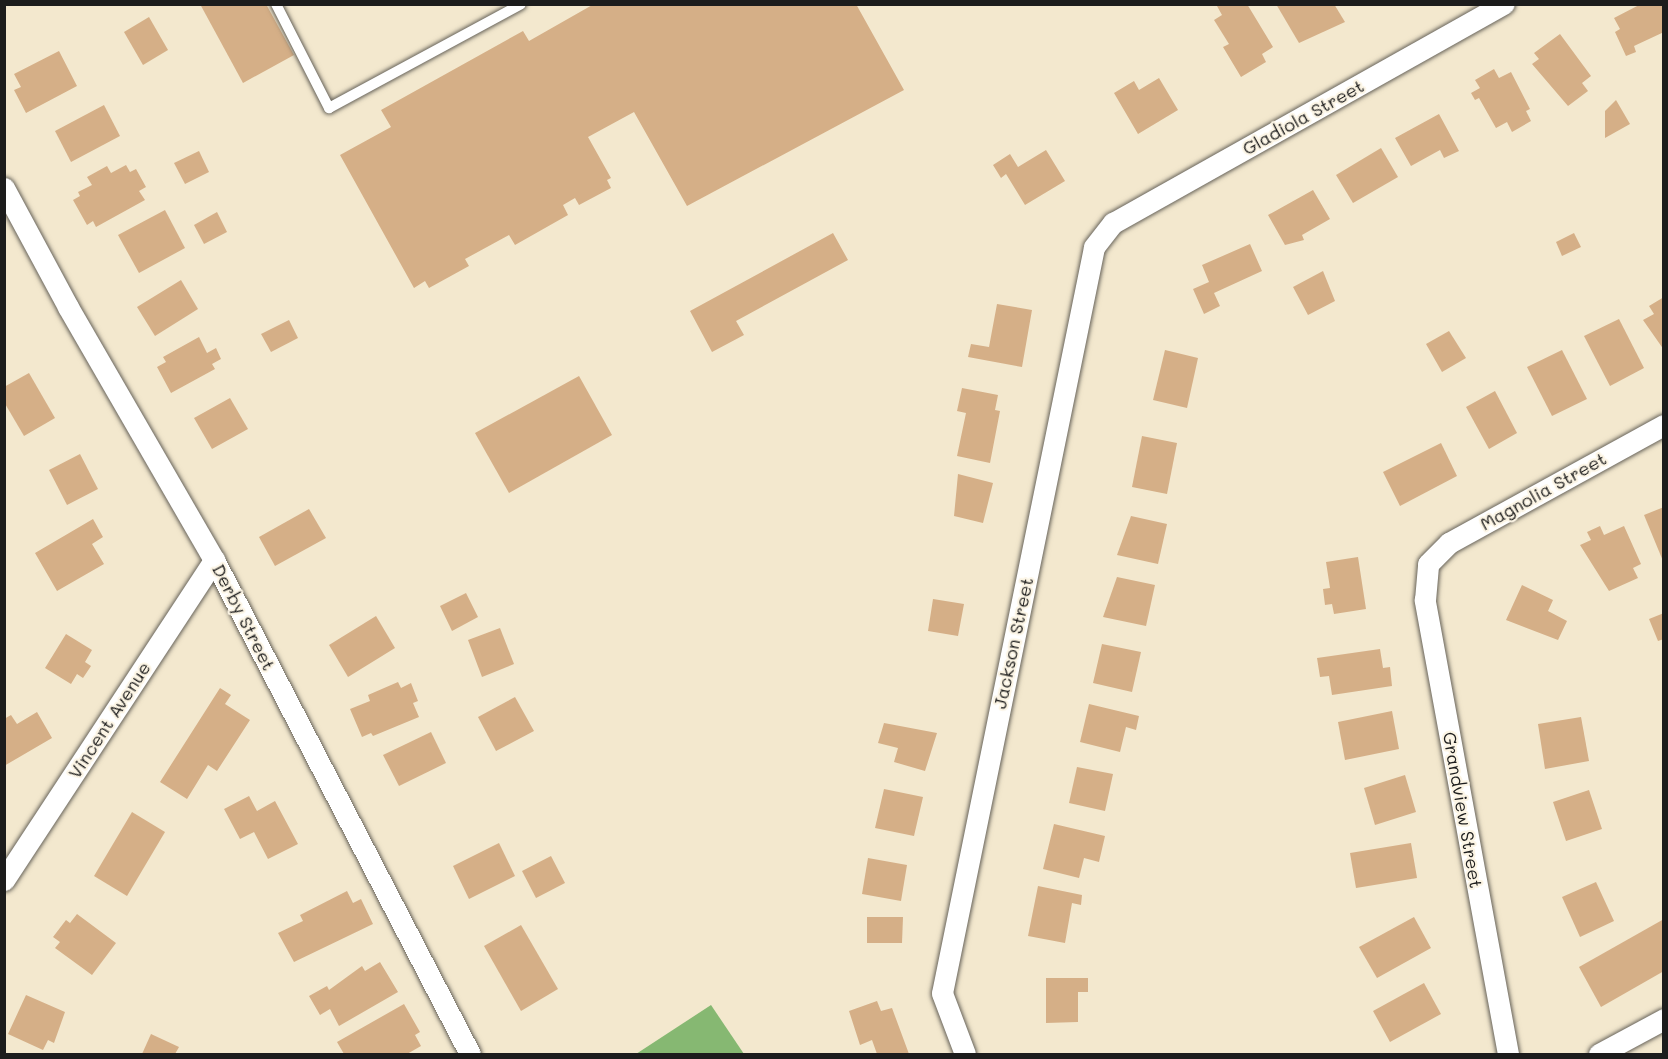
<!DOCTYPE html>
<html>
<head>
<meta charset="utf-8">
<style>
	body { margin:0 }
	#map { position:relative; width:1668px; height:1059px; overflow:hidden; background:#f3e8ce; font-family:Mali,sans-serif }
	div>[style] { position:absolute }
	.forest>* { inset:0; background:#86b872 }
	.building>* { inset:0; background:#d5af87 }
	.roads { filter:drop-shadow(0 0 2px #67635a) drop-shadow(0 0 2px #67635a) }
	.lane>* { height:10px; margin:-5px; padding:0 5px; transform-origin:5px; border-radius:5px; background:#fff }
	.street>* { height:21px; margin:-10.5px; padding:0 10.5px; transform-origin:10.5px; border-radius:10.5px; background:#fff }
	span { translate:-50% -50%; white-space:nowrap; text-align:center; line-height:1.15; -webkit-text-stroke:4.5px #fcf5e5; paint-order:stroke }
	.street-label { font-size:18px; color:#1c1c1c }
	.frame { position:absolute; inset:0; border:6px solid #1c1c1c; pointer-events:none }
</style>
</head>
<body>
<div id="map">
	<div class="forest">
		<div style="clip-path:polygon(711px 1005px,744px 1054px,636px 1054px)"></div>
	</div>
	<div class="building">
		<div style="clip-path:polygon(200px 4px,266px 4px,294px 55px,243px 83px)"></div>
		<div style="clip-path:polygon(594px 4px,856px 4px,904px 90px,687px 206px,634px 112px,588px 137px,611px 178px,607px 180px,611px 188px,579px 205px,575px 198px,563px 205px,568px 215px,515px 245px,509px 235px,465px 259px,469px 266px,429px 288px,425px 281px,414px 288px,340px 155px,391px 127px,381px 110px,523px 31px,529px 41px)"></div>
		<div style="clip-path:polygon(1220px 4px,1247px 4px,1273px 47px,1262px 54px,1266px 62px,1241px 77px,1223px 47px,1229px 44px,1214px 20px,1222px 15px,1217px 6px)"></div>
		<div style="clip-path:polygon(1276px 4px,1334px 4px,1345px 22px,1299px 43px)"></div>
		<div style="clip-path:polygon(1641px 4px,1664px 4px,1664px 32px,1634px 46px,1636px 52px,1626px 56px,1615px 32px,1620px 29px,1614px 18px)"></div>
		<div style="clip-path:polygon(149px 17px,168px 50px,143px 65px,124px 32px)"></div>
		<div style="clip-path:polygon(1560px 34px,1591px 76px,1582px 83px,1588px 91px,1568px 106px,1532px 64px,1539px 59px,1534px 53px)"></div>
		<div style="clip-path:polygon(59px 51px,77px 86px,26px 113px,14px 90px,21px 87px,14px 74px)"></div>
		<div style="clip-path:polygon(1494px 69px,1499px 78px,1511px 72px,1530px 109px,1526px 111px,1531px 121px,1512px 132px,1507px 122px,1496px 128px,1479px 98px,1475px 100px,1471px 93px,1480px 88px,1475px 80px)"></div>
		<div style="clip-path:polygon(1159px 78px,1178px 110px,1138px 134px,1114px 93px,1134px 81px,1139px 90px)"></div>
		<div style="clip-path:polygon(1616px 100px,1630px 124px,1605px 138px,1605px 111px)"></div>
		<div style="clip-path:polygon(104px 105px,120px 136px,71px 162px,55px 131px)"></div>
		<div style="clip-path:polygon(1439px 114px,1459px 151px,1444px 158px,1440px 150px,1411px 166px,1395px 138px)"></div>
		<div style="clip-path:polygon(1381px 148px,1398px 177px,1353px 203px,1336px 175px)"></div>
		<div style="clip-path:polygon(1046px 150px,1065px 181px,1025px 205px,1006px 174px,1001px 178px,993px 165px,1010px 154px,1018px 167px)"></div>
		<div style="clip-path:polygon(199px 151px,209px 172px,185px 184px,174px 163px)"></div>
		<div style="clip-path:polygon(126px 165px,130px 172px,136px 169px,146px 187px,139px 191px,145px 200px,96px 227px,93px 221px,87px 225px,73px 200px,80px 196px,78px 192px,92px 185px,87px 177px,107px 166px,111px 173px)"></div>
		<div style="clip-path:polygon(1313px 190px,1330px 219px,1302px 235px,1304px 240px,1285px 245px,1268px 215px)"></div>
		<div style="clip-path:polygon(165px 210px,185px 248px,139px 273px,118px 235px)"></div>
		<div style="clip-path:polygon(217px 212px,227px 232px,204px 244px,194px 225px)"></div>
		<div style="clip-path:polygon(833px 233px,848px 260px,736px 321px,744px 335px,712px 352px,690px 311px)"></div>
		<div style="clip-path:polygon(1574px 233px,1581px 247px,1562px 256px,1556px 242px)"></div>
		<div style="clip-path:polygon(1250px 244px,1262px 271px,1214px 293px,1220px 306px,1204px 314px,1193px 289px,1209px 282px,1202px 265px)"></div>
		<div style="clip-path:polygon(1323px 271px,1335px 301px,1308px 315px,1293px 287px)"></div>
		<div style="clip-path:polygon(181px 280px,198px 309px,155px 336px,137px 307px)"></div>
		<div style="clip-path:polygon(1664px 297px,1664px 350px,1643px 320px,1654px 314px,1649px 306px)"></div>
		<div style="clip-path:polygon(997px 304px,1032px 310px,1022px 367px,968px 357px,971px 344px,989px 347px)"></div>
		<div style="clip-path:polygon(1619px 319px,1644px 368px,1610px 386px,1584px 336px)"></div>
		<div style="clip-path:polygon(289px 320px,298px 338px,271px 352px,261px 334px)"></div>
		<div style="clip-path:polygon(1449px 331px,1466px 358px,1442px 372px,1426px 344px)"></div>
		<div style="clip-path:polygon(199px 337px,207px 353px,216px 348px,221px 359px,212px 364px,215px 369px,171px 393px,157px 367px,166px 362px,163px 357px)"></div>
		<div style="clip-path:polygon(1165px 350px,1198px 358px,1187px 408px,1153px 400px)"></div>
		<div style="clip-path:polygon(1562px 350px,1587px 399px,1552px 416px,1527px 367px)"></div>
		<div style="clip-path:polygon(29px 373px,55px 418px,24px 436px,4px 402px,4px 387px)"></div>
		<div style="clip-path:polygon(579px 376px,612px 435px,509px 493px,475px 433px)"></div>
		<div style="clip-path:polygon(962px 388px,998px 395px,995px 410px,1000px 411px,990px 463px,957px 456px,966px 413px,957px 411px)"></div>
		<div style="clip-path:polygon(1495px 391px,1517px 433px,1489px 449px,1466px 407px)"></div>
		<div style="clip-path:polygon(230px 398px,248px 429px,212px 449px,194px 418px)"></div>
		<div style="clip-path:polygon(1142px 436px,1177px 443px,1167px 494px,1132px 487px)"></div>
		<div style="clip-path:polygon(1441px 443px,1457px 476px,1400px 506px,1383px 472px)"></div>
		<div style="clip-path:polygon(80px 454px,98px 489px,67px 505px,49px 470px)"></div>
		<div style="clip-path:polygon(958px 474px,993px 483px,983px 523px,954px 516px)"></div>
		<div style="clip-path:polygon(1664px 507px,1664px 561px,1663px 561px,1644px 515px)"></div>
		<div style="clip-path:polygon(309px 509px,326px 538px,275px 566px,259px 537px)"></div>
		<div style="clip-path:polygon(1131px 516px,1167px 524px,1158px 564px,1117px 555px)"></div>
		<div style="clip-path:polygon(93px 519px,103px 537px,92px 544px,104px 564px,57px 591px,35px 553px)"></div>
		<div style="clip-path:polygon(1600px 526px,1604px 535px,1624px 526px,1641px 564px,1633px 568px,1638px 578px,1609px 591px,1580px 545px,1591px 540px,1587px 532px)"></div>
		<div style="clip-path:polygon(1358px 557px,1366px 609px,1334px 614px,1332px 604px,1325px 605px,1323px 589px,1330px 588px,1326px 562px)"></div>
		<div style="clip-path:polygon(1117px 577px,1155px 585px,1146px 626px,1103px 617px)"></div>
		<div style="clip-path:polygon(1522px 585px,1553px 600px,1548px 611px,1567px 621px,1558px 640px,1506px 620px)"></div>
		<div style="clip-path:polygon(466px 593px,478px 617px,452px 631px,440px 606px)"></div>
		<div style="clip-path:polygon(933px 599px,964px 604px,958px 636px,928px 631px)"></div>
		<div style="clip-path:polygon(1664px 613px,1664px 639px,1658px 641px,1649px 619px)"></div>
		<div style="clip-path:polygon(376px 616px,395px 648px,348px 677px,329px 645px)"></div>
		<div style="clip-path:polygon(500px 628px,514px 664px,482px 677px,468px 640px)"></div>
		<div style="clip-path:polygon(66px 634px,92px 650px,85px 662px,91px 666px,83px 678px,77px 674px,71px 684px,45px 668px)"></div>
		<div style="clip-path:polygon(1102px 644px,1141px 652px,1132px 692px,1093px 683px)"></div>
		<div style="clip-path:polygon(1380px 649px,1383px 668px,1390px 667px,1392px 686px,1332px 695px,1329px 676px,1320px 677px,1317px 658px)"></div>
		<div style="clip-path:polygon(398px 682px,401px 688px,411px 683px,418px 701px,413px 703px,419px 717px,373px 736px,371px 733px,362px 737px,350px 709px,370px 701px,368px 695px)"></div>
		<div style="clip-path:polygon(220px 688px,231px 695px,225px 704px,250px 720px,217px 771px,208px 765px,187px 799px,160px 782px)"></div>
		<div style="clip-path:polygon(515px 697px,534px 731px,496px 751px,478px 717px)"></div>
		<div style="clip-path:polygon(1089px 704px,1139px 716px,1136px 730px,1126px 727px,1120px 752px,1080px 742px)"></div>
		<div style="clip-path:polygon(1392px 711px,1399px 749px,1345px 760px,1338px 722px)"></div>
		<div style="clip-path:polygon(37px 712px,52px 738px,4px 766px,4px 719px,11px 715px,17px 724px)"></div>
		<div style="clip-path:polygon(1581px 717px,1589px 761px,1545px 769px,1538px 724px)"></div>
		<div style="clip-path:polygon(884px 723px,937px 733px,925px 771px,894px 762px,898px 748px,878px 743px)"></div>
		<div style="clip-path:polygon(431px 732px,446px 763px,399px 786px,383px 755px)"></div>
		<div style="clip-path:polygon(1077px 767px,1113px 774px,1105px 811px,1069px 803px)"></div>
		<div style="clip-path:polygon(1405px 775px,1416px 812px,1375px 825px,1364px 788px)"></div>
		<div style="clip-path:polygon(884px 789px,923px 797px,914px 836px,875px 828px)"></div>
		<div style="clip-path:polygon(1589px 790px,1602px 829px,1566px 841px,1553px 802px)"></div>
		<div style="clip-path:polygon(249px 796px,257px 811px,275px 801px,298px 844px,268px 859px,254px 832px,240px 839px,224px 809px)"></div>
		<div style="clip-path:polygon(132px 812px,165px 832px,127px 896px,94px 876px)"></div>
		<div style="clip-path:polygon(1054px 824px,1105px 836px,1099px 862px,1084px 858px,1079px 878px,1043px 869px)"></div>
		<div style="clip-path:polygon(499px 843px,515px 876px,469px 899px,453px 866px)"></div>
		<div style="clip-path:polygon(1411px 843px,1417px 878px,1356px 888px,1350px 853px)"></div>
		<div style="clip-path:polygon(551px 856px,565px 883px,536px 898px,522px 871px)"></div>
		<div style="clip-path:polygon(868px 858px,907px 865px,901px 901px,862px 894px)"></div>
		<div style="clip-path:polygon(1596px 882px,1614px 921px,1580px 937px,1562px 897px)"></div>
		<div style="clip-path:polygon(1038px 886px,1082px 895px,1081px 905px,1072px 903px,1065px 943px,1028px 936px)"></div>
		<div style="clip-path:polygon(347px 891px,353px 903px,361px 899px,373px 924px,294px 962px,278px 933px,303px 921px,300px 915px)"></div>
		<div style="clip-path:polygon(77px 914px,116px 943px,92px 975px,55px 948px,60px 942px,53px 937px,66px 920px,70px 923px)"></div>
		<div style="clip-path:polygon(867px 917px,903px 917px,902px 943px,867px 943px)"></div>
		<div style="clip-path:polygon(1414px 917px,1431px 948px,1377px 978px,1359px 947px)"></div>
		<div style="clip-path:polygon(1664px 919px,1664px 971px,1601px 1007px,1579px 967px)"></div>
		<div style="clip-path:polygon(521px 925px,558px 989px,521px 1011px,484px 946px)"></div>
		<div style="clip-path:polygon(380px 962px,398px 992px,339px 1026px,330px 1009px,320px 1015px,309px 996px,327px 986px,329px 990px,362px 966px,365px 971px)"></div>
		<div style="clip-path:polygon(1046px 978px,1088px 978px,1088px 992px,1078px 992px,1078px 1022px,1046px 1023px)"></div>
		<div style="clip-path:polygon(1424px 983px,1441px 1014px,1390px 1042px,1373px 1011px)"></div>
		<div style="clip-path:polygon(26px 995px,65px 1012px,54px 1043px,48px 1040px,43px 1050px,8px 1034px)"></div>
		<div style="clip-path:polygon(877px 1001px,881px 1011px,892px 1008px,909px 1054px,877px 1054px,872px 1040px,860px 1045px,849px 1011px)"></div>
		<div style="clip-path:polygon(404px 1004px,420px 1032px,415px 1035px,421px 1046px,407px 1054px,344px 1054px,337px 1042px)"></div>
		<div style="clip-path:polygon(151px 1034px,179px 1047px,175px 1054px,142px 1054px)"></div>
	</div>
	<div class="roads">
		<div class="lane">
			<div style="left:276px;top:4px;width:117px;rotate:63deg"></div>
			<div style="left:329px;top:108px;width:218px;rotate:-28.4deg"></div>
		</div>
		<div class="street">
			<div style="left:4px;top:188px;width:135px;rotate:61.7deg"></div>
			<div style="left:68px;top:307px;width:292px;rotate:60deg"></div>
			<div style="left:214px;top:560px;width:556px;rotate:62.61deg"></div>
			<div style="left:4px;top:880px;width:383px;rotate:-56.7deg"></div>
			<div style="left:965px;top:1054px;width:65px;rotate:-110.7deg"></div>
			<div style="left:942px;top:993px;width:761px;rotate:-78.48deg"></div>
			<div style="left:1094px;top:247px;width:31px;rotate:-52deg"></div>
			<div style="left:1113px;top:223px;width:448px;rotate:-29.3deg"></div>
			<div style="left:1508px;top:1054px;width:462px;rotate:-100.4deg"></div>
			<div style="left:1425px;top:600px;width:36px;rotate:-85deg"></div>
			<div style="left:1428px;top:564px;width:30px;rotate:-45deg"></div>
			<div style="left:1449px;top:543px;width:245px;rotate:-28.8deg"></div>
			<div style="left:1599px;top:1054px;width:74px;rotate:-28.3deg"></div>
		</div>
	</div>
	<div class="street-label">
		<span style="left:1303px;top:117px;rotate:-29deg">Gladiola Street</span>
		<span style="left:1543px;top:491px;rotate:-29deg">Magnolia Street</span>
		<span style="left:244px;top:617px;rotate:63deg">Derby Street</span>
		<span style="left:1013px;top:643px;rotate:-78deg">Jackson Street</span>
		<span style="left:109px;top:720px;rotate:-57deg">Vincent Avenue</span>
		<span style="left:1463px;top:810px;rotate:80deg">Grandview Street</span>
	</div>
	<div class="frame"></div>
</div>
</body>
</html>
